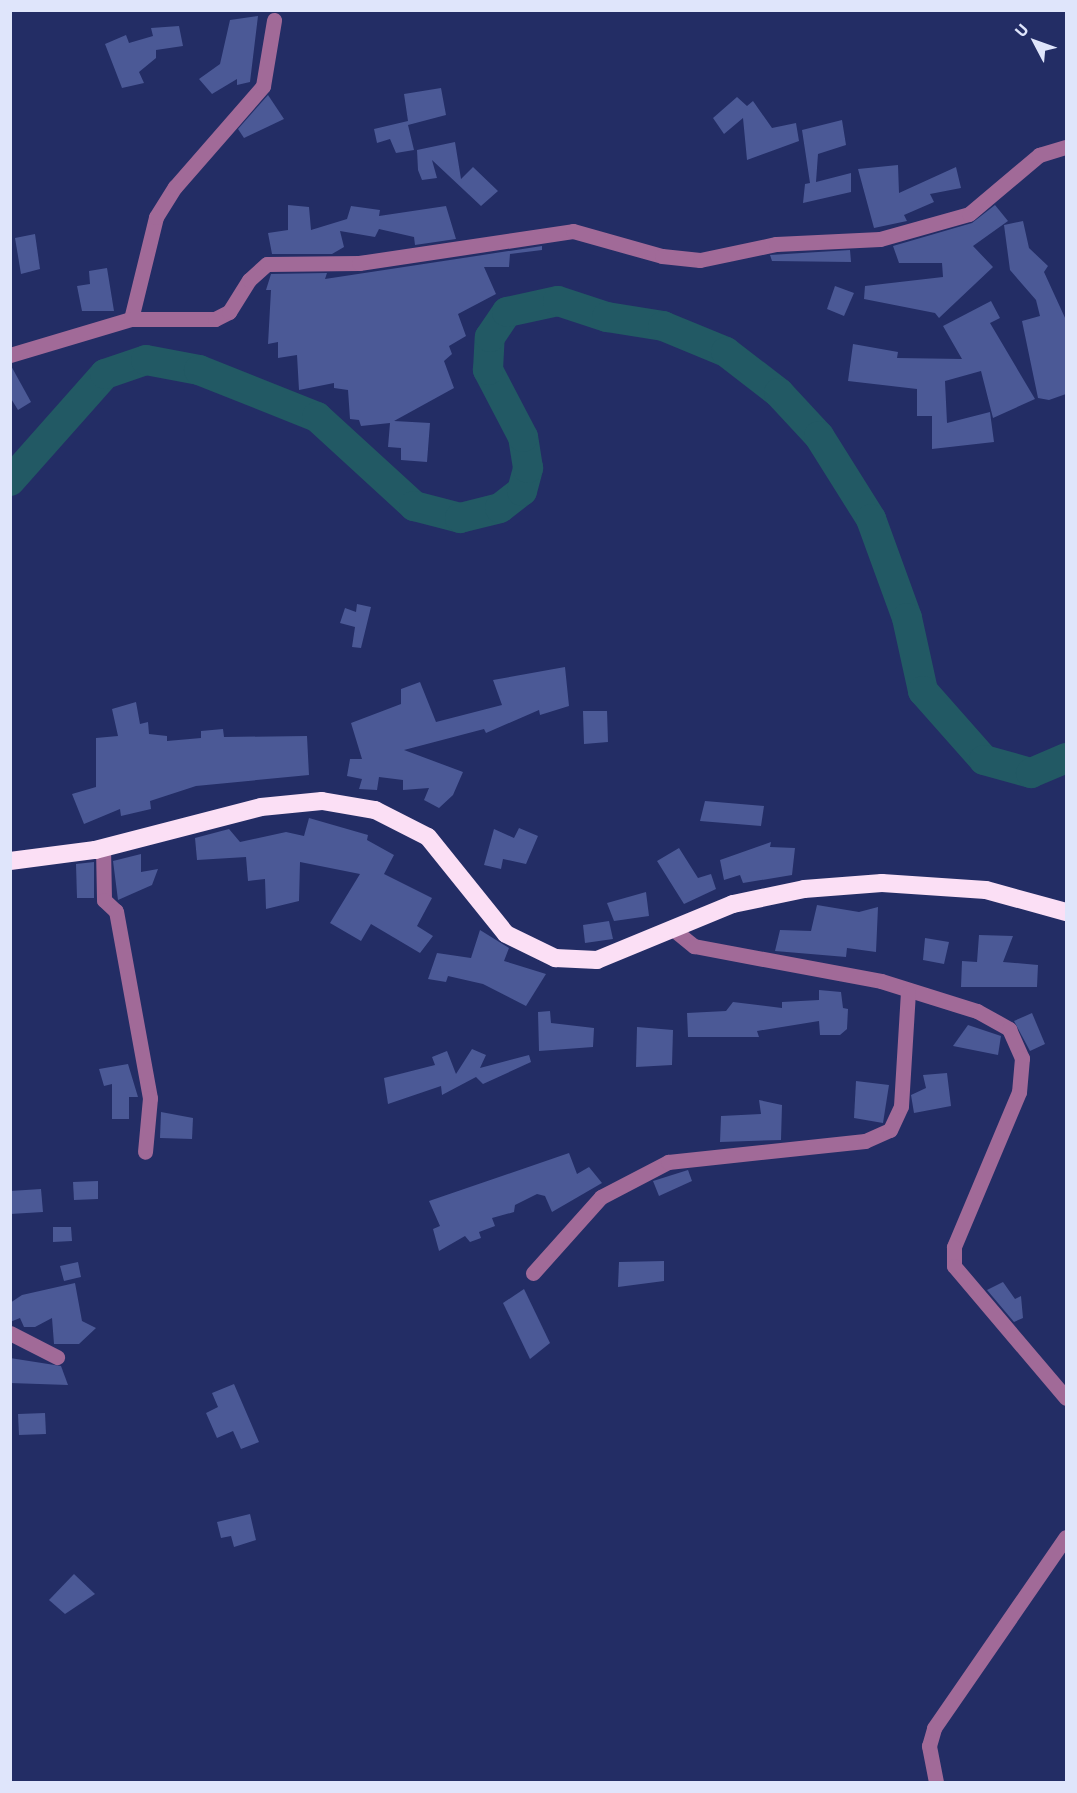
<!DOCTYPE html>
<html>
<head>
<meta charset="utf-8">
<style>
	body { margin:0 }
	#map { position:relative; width:1077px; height:1793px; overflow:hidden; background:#232d65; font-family:"IBM Plex Sans",sans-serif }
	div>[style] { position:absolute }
	.river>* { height:30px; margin:-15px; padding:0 15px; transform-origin:15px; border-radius:15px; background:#225964 }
	.building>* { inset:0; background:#4b5996 }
	.minor>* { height:15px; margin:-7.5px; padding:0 7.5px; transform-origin:7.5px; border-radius:7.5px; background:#a16a98 }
	.highway>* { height:18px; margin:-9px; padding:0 9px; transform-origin:9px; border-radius:9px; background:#fbdff5 }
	span { translate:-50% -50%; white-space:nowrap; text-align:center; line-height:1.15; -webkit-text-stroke:5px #232d65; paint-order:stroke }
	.frame { position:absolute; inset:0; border:12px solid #dfe5fb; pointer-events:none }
	.north { position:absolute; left:1005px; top:12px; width:60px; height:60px; -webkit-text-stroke:4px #232d65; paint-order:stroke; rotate:311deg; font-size:16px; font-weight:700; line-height:24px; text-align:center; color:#dfe5fb }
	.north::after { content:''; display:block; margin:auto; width:21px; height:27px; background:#dfe5fb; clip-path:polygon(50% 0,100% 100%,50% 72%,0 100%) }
</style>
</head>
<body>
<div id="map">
	<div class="river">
		<div style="left:10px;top:481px;width:143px;rotate:-48.4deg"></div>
		<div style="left:105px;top:374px;width:43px;rotate:-18.9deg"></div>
		<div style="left:146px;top:360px;width:54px;rotate:10.7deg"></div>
		<div style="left:199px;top:370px;width:127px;rotate:21.7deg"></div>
		<div style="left:317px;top:417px;width:132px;rotate:42.5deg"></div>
		<div style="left:414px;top:506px;width:48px;rotate:14.6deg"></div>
		<div style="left:460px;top:518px;width:41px;rotate:-14deg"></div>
		<div style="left:500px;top:508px;width:28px;rotate:-38deg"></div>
		<div style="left:522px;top:491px;width:24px;rotate:-75deg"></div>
		<div style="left:528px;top:468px;width:31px;rotate:-99deg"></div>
		<div style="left:523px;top:437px;width:76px;rotate:-117.6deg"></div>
		<div style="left:488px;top:370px;width:33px;rotate:-87deg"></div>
		<div style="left:490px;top:337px;width:30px;rotate:-56deg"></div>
		<div style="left:507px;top:312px;width:52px;rotate:-12.2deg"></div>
		<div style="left:558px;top:301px;width:52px;rotate:18.1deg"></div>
		<div style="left:607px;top:317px;width:57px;rotate:9.1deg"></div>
		<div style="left:663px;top:326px;width:68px;rotate:22.4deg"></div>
		<div style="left:726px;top:352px;width:67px;rotate:37.7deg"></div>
		<div style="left:779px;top:393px;width:59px;rotate:47.1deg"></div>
		<div style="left:819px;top:436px;width:98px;rotate:57.9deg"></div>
		<div style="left:871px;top:519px;width:105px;rotate:70deg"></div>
		<div style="left:907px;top:618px;width:75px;rotate:77.6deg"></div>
		<div style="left:923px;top:691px;width:92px;rotate:48.5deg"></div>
		<div style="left:984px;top:760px;width:49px;rotate:15.5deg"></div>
		<div style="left:1031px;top:773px;width:38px;rotate:-23deg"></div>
	</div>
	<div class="building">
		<div style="clip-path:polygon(258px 16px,250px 82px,237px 85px,237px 79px,212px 94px,199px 79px,220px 64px,230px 20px)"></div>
		<div style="clip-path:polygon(179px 26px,183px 46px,156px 50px,156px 58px,139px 72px,144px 83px,122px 88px,105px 44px,126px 35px,129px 43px,153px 36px,151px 28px)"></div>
		<div style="clip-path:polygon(441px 88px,446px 115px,408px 125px,414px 150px,396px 153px,390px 139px,377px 143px,374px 129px,408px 121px,404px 94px)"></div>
		<div style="clip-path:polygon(268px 95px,284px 119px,244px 138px,238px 129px)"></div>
		<div style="clip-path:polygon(737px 97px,747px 106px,753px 101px,772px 128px,796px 123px,799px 141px,747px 160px,743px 118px,724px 134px,713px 118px)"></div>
		<div style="clip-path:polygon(842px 120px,846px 145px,818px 154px,816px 182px,851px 173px,851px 192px,803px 203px,805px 184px,810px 183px,802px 130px)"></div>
		<div style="clip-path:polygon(455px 142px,461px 179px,473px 167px,498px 191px,481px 206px,432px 160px,437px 178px,422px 180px,418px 170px,417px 150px)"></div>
		<div style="clip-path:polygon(898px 165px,899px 193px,956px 167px,961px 188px,930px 194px,934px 202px,904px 215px,907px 221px,874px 228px,858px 169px)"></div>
		<div style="clip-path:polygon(288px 205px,309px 207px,311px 230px,347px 219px,351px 206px,380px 210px,379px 216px,446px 206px,456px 239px,415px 245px,414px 237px,379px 229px,375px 237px,340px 231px,344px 247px,332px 254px,272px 254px,268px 233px,288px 230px)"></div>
		<div style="clip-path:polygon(995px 205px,1008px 221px,973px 246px,993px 267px,939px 318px,935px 313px,864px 299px,865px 286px,943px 277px,942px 263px,899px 263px,893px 246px,972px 223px)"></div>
		<div style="clip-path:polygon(1023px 221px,1029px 248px,1048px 266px,1044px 272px,1066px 320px,1066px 394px,1049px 400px,1038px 398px,1022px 321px,1040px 316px,1036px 300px,1010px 270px,1004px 225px)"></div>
		<div style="clip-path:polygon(35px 234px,40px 269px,21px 274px,15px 238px)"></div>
		<div style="clip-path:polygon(542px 246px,542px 250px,510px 254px,509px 267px,484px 267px,496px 294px,458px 314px,466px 336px,449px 346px,452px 354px,444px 361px,454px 388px,394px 421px,430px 423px,427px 462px,401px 460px,401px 448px,388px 447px,390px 423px,361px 426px,359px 420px,350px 419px,348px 390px,334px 388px,334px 383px,299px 390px,297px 355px,278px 358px,278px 342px,268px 344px,271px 290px,266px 290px,271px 274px,327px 273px,325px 279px)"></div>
		<div style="clip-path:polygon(850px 250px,851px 262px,772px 261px,770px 255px)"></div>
		<div style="clip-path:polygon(107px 268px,114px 311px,82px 311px,77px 286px,90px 284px,89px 271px)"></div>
		<div style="clip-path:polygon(835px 286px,854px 293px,844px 316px,827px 309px)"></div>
		<div style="clip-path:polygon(991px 301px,1000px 318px,990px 323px,1035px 399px,993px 418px,981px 371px,945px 381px,947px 423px,990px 412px,994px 442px,932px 449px,932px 416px,917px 416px,917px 389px,848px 381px,853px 344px,898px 352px,897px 358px,962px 359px,943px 326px)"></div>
		<div style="clip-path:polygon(10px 364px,31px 402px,18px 410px,10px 397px)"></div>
		<div style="clip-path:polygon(357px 604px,371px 607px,361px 648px,352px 647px,355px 627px,340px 623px,345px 608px,356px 612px)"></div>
		<div style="clip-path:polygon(565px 667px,569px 706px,540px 715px,539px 710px,486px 733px,484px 729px,404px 750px,463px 772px,453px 795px,439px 808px,424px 800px,429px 788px,403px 790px,403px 780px,379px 777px,377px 790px,359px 789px,362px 779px,347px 776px,350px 759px,362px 759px,351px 723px,401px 704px,401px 689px,420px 682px,436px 722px,502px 705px,493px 680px)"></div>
		<div style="clip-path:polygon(136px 702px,140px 724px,148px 722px,149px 734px,167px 736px,167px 741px,201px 738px,201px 731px,223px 729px,224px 737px,307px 736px,309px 775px,196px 786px,150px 801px,151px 809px,121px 816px,120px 809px,84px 824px,72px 794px,96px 787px,96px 738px,118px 736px,112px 709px)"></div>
		<div style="clip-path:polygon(583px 711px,607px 711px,608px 742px,584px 744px)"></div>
		<div style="clip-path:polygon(705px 801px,764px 806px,761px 826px,700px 821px)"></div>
		<div style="clip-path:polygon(309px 818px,368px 835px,367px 840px,394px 855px,384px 874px,432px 898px,417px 926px,433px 936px,420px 953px,371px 924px,361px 941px,330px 923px,360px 874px,300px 862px,299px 901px,266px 909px,265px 879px,248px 881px,246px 857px,197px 860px,195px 838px,229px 829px,240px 842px,286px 832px,304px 836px)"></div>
		<div style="clip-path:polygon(519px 828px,538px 836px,526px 864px,503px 859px,501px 869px,484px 865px,494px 829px,514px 838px)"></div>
		<div style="clip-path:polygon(771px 842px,770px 847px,795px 848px,792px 875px,743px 883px,740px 875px,724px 880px,720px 860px)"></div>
		<div style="clip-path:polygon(679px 848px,698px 878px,711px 874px,716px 889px,684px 904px,657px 861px)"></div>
		<div style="clip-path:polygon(141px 854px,141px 872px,158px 869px,152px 885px,118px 900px,113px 861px)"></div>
		<div style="clip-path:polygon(94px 862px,94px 898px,77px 898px,76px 864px)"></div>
		<div style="clip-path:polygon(646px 892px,649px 916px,614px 921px,607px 903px)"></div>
		<div style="clip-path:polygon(817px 905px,859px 912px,878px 907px,876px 952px,847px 948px,846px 957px,775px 951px,780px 930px,811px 931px)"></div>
		<div style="clip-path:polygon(609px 921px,613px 939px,585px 943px,583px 925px)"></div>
		<div style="clip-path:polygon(480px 930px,509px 948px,504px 961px,546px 974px,526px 1006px,483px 984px,448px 976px,446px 982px,428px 979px,437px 953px,471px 958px)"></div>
		<div style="clip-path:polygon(979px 935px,1013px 936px,1003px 962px,1038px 965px,1037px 987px,961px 987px,962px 961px,977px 962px)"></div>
		<div style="clip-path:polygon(925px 938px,949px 942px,944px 964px,923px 960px)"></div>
		<div style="clip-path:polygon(819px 990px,841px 992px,843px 1008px,848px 1009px,847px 1029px,840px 1035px,820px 1035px,819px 1021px,757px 1031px,759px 1037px,688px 1037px,687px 1013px,726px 1011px,733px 1002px,782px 1008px,782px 1002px,819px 1000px)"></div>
		<div style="clip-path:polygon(550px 1011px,551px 1023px,594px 1028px,593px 1047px,539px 1051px,538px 1012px)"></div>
		<div style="clip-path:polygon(1032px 1013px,1045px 1044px,1030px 1051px,1014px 1021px)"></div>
		<div style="clip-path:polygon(968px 1025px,1001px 1036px,998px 1055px,953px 1046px)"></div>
		<div style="clip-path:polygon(637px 1027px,673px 1030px,672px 1065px,636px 1067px)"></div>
		<div style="clip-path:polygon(472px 1049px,486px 1055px,480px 1068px,529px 1055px,531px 1062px,483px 1084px,476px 1077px,442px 1095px,441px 1086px,388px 1104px,384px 1078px,435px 1065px,432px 1057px,447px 1051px,456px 1074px)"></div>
		<div style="clip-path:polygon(128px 1064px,138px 1097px,129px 1097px,129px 1119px,112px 1119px,112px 1084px,104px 1086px,99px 1069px)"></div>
		<div style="clip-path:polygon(947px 1073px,951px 1106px,914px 1113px,911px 1095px,926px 1088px,923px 1075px)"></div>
		<div style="clip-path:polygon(856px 1081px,889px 1085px,883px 1123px,854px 1118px)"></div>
		<div style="clip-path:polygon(759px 1100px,782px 1105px,781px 1140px,720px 1142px,721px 1116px,761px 1114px)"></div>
		<div style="clip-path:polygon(161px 1112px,193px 1118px,192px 1139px,160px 1138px)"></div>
		<div style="clip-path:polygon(569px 1153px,577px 1174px,589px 1167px,602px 1183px,552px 1212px,545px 1196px,537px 1194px,515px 1205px,514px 1212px,492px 1218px,495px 1226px,479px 1232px,481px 1238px,470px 1242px,465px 1236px,439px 1251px,433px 1229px,440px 1226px,429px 1201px)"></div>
		<div style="clip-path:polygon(688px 1170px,692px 1181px,659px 1196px,653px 1181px)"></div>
		<div style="clip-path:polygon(98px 1181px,98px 1199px,74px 1200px,73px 1182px)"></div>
		<div style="clip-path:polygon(41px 1189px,43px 1212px,10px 1214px,10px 1191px)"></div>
		<div style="clip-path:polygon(53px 1227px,71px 1227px,72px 1241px,53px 1242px)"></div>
		<div style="clip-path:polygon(664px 1261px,664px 1281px,618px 1287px,619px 1262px)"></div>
		<div style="clip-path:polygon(78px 1262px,81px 1277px,64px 1281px,60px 1266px)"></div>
		<div style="clip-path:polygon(1003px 1282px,1015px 1299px,1021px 1296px,1023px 1318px,1014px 1322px,987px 1290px)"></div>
		<div style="clip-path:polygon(75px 1283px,82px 1321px,96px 1328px,79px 1344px,54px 1344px,52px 1318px,35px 1327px,24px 1327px,20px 1318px,10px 1322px,10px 1303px,22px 1295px)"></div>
		<div style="clip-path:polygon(524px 1289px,550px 1343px,530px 1359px,503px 1303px)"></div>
		<div style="clip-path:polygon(10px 1358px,61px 1366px,68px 1385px,10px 1383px)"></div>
		<div style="clip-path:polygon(234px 1384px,259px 1442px,241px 1449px,233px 1431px,217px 1438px,206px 1413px,218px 1407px,212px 1393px)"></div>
		<div style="clip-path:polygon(45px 1413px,46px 1434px,19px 1435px,18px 1414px)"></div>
		<div style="clip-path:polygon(250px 1514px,256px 1540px,234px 1547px,231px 1536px,221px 1538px,217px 1522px)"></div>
		<div style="clip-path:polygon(74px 1574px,95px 1594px,65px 1614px,49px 1600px)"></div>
	</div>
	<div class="minor">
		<div style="left:131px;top:319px;width:105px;rotate:-76.2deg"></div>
		<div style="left:156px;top:217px;width:36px;rotate:-58deg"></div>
		<div style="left:175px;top:187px;width:134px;rotate:-48.9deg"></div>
		<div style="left:263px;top:86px;width:67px;rotate:-80.5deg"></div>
		<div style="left:10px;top:355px;width:126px;rotate:-16.6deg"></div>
		<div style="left:131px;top:319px;width:84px"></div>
		<div style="left:215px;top:319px;width:16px;rotate:-27deg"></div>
		<div style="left:229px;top:312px;width:38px;rotate:-58deg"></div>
		<div style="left:249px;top:280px;width:24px;rotate:-42deg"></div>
		<div style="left:267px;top:264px;width:92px;rotate:-0.6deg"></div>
		<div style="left:359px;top:263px;width:216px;rotate:-8.5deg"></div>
		<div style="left:573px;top:231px;width:92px;rotate:15.7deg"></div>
		<div style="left:662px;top:256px;width:38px;rotate:6deg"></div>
		<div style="left:700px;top:260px;width:78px;rotate:-11.9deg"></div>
		<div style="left:776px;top:244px;width:104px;rotate:-2.8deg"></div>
		<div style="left:880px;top:239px;width:92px;rotate:-15.7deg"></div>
		<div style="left:969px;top:214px;width:92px;rotate:-40.1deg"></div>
		<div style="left:1039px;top:155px;width:28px;rotate:-17deg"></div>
		<div style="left:103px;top:847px;width:53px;rotate:88.9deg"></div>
		<div style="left:104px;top:900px;width:16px;rotate:43deg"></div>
		<div style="left:116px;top:911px;width:190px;rotate:79.7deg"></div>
		<div style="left:150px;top:1098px;width:54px;rotate:95.3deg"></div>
		<div style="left:674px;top:930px;width:26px;rotate:39deg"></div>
		<div style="left:694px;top:946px;width:190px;rotate:10.6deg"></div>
		<div style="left:881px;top:981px;width:101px;rotate:17.4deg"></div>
		<div style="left:977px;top:1011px;width:37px;rotate:29deg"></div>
		<div style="left:1009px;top:1029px;width:32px;rotate:66deg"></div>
		<div style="left:1022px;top:1058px;width:34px;rotate:95deg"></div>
		<div style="left:1019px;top:1092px;width:168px;rotate:112.8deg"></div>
		<div style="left:954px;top:1247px;width:19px;rotate:90deg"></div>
		<div style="left:954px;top:1266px;width:173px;rotate:49.7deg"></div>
		<div style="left:533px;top:1273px;width:102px;rotate:-48.2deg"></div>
		<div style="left:601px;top:1197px;width:76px;rotate:-27.6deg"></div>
		<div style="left:668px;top:1162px;width:198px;rotate:-6.1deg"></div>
		<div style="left:865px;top:1141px;width:27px;rotate:-24deg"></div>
		<div style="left:890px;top:1130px;width:26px;rotate:-65deg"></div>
		<div style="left:901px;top:1106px;width:114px;rotate:-86.5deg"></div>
		<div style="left:10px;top:1333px;width:53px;rotate:27.1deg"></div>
		<div style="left:936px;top:1782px;width:37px;rotate:-101deg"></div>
		<div style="left:929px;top:1746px;width:19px;rotate:-74deg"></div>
		<div style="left:934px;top:1728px;width:232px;rotate:-55.4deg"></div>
	</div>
	<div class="highway">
		<div style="left:10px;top:861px;width:86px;rotate:-7.4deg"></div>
		<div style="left:95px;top:850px;width:171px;rotate:-14.5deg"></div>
		<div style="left:261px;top:807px;width:61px;rotate:-5.6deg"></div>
		<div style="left:322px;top:801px;width:54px;rotate:9.6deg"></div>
		<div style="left:375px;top:810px;width:59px;rotate:27deg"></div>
		<div style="left:428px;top:837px;width:124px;rotate:51.2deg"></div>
		<div style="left:506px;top:934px;width:55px;rotate:26.1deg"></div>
		<div style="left:555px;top:958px;width:42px;rotate:2.7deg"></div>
		<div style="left:597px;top:960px;width:147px;rotate:-22.4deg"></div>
		<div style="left:733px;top:904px;width:73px;rotate:-11.9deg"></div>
		<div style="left:804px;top:889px;width:78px;rotate:-4.4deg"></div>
		<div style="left:882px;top:883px;width:104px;rotate:3.9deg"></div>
		<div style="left:986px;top:890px;width:83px;rotate:15.4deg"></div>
	</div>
	<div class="frame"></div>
	<div class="north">U</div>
</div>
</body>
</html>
